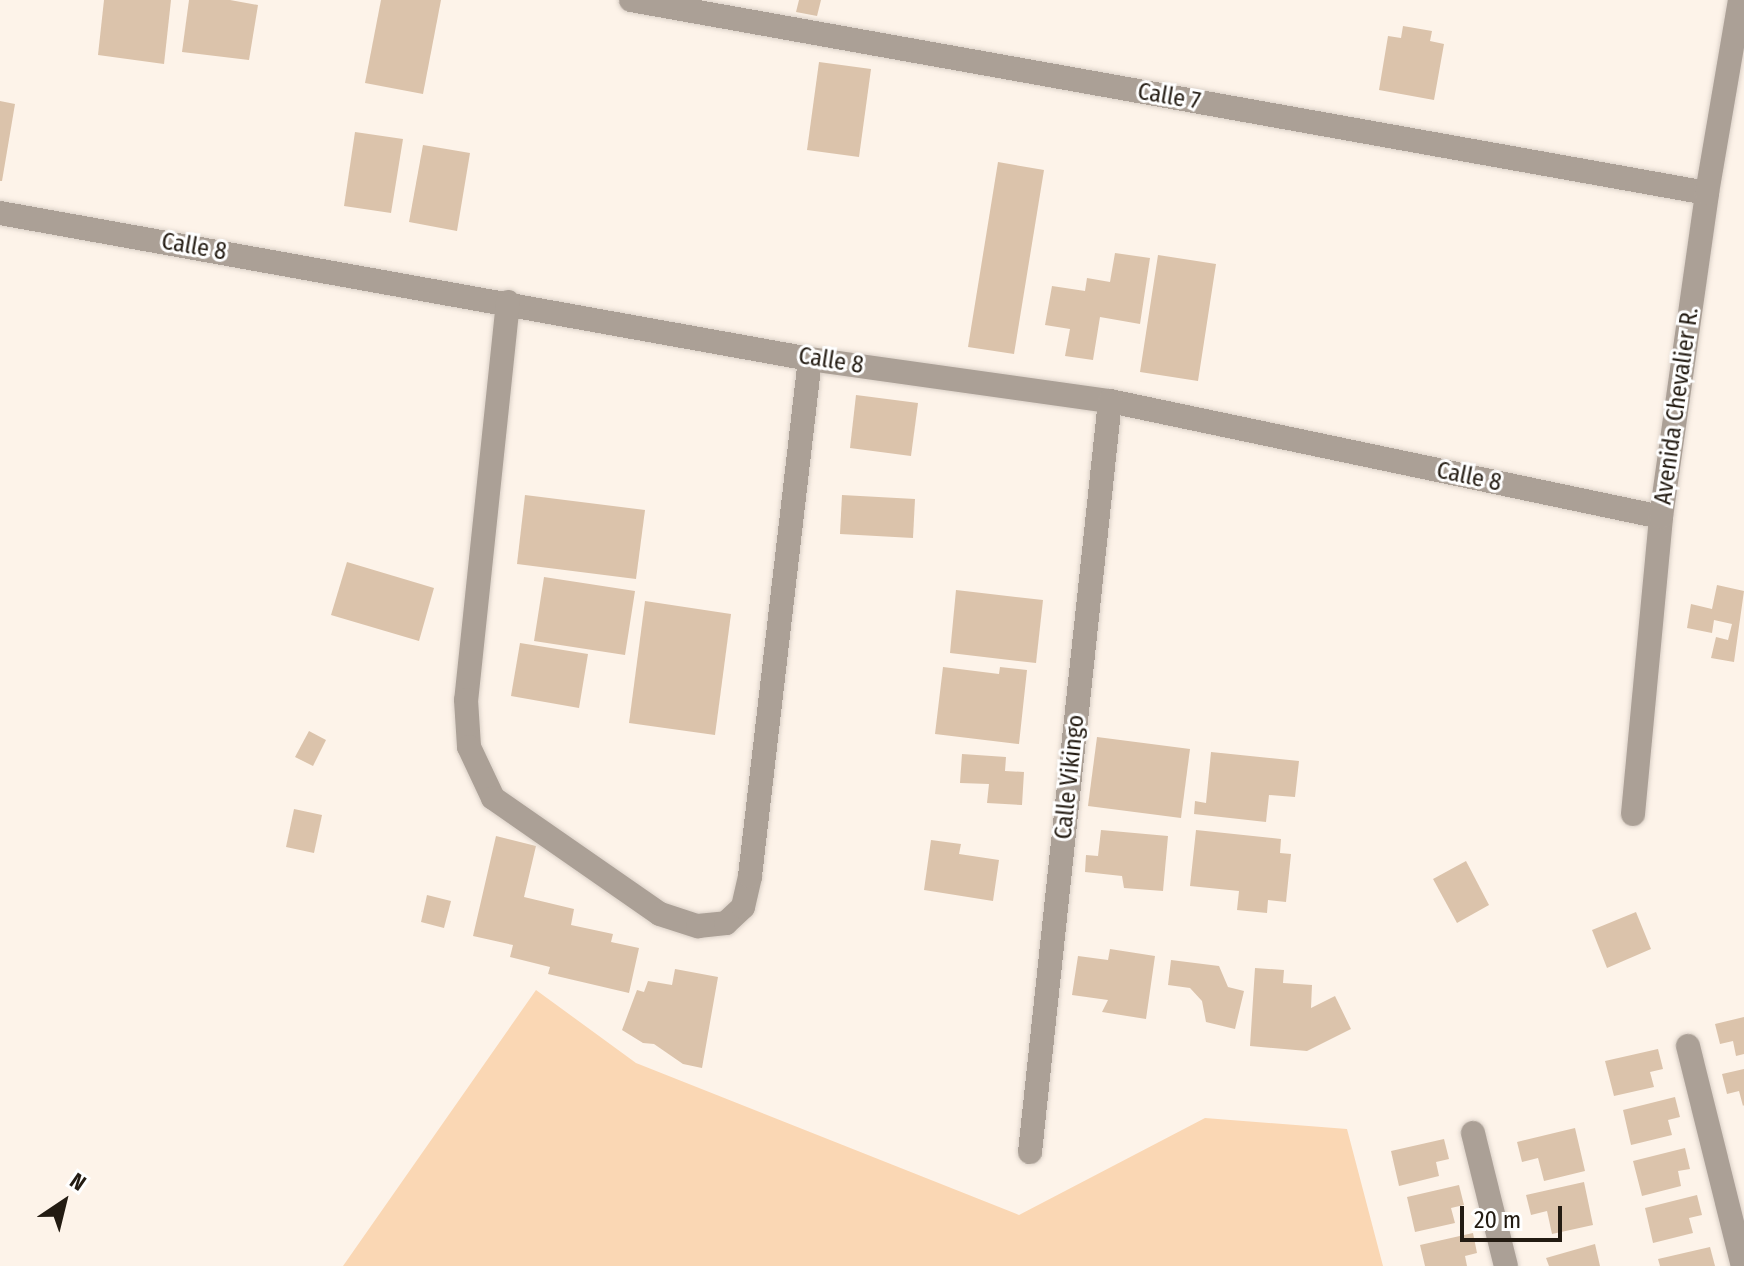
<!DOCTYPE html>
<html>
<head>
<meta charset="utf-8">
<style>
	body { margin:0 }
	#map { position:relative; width:1744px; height:1266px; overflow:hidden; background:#fdf3e9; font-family:"Fira Sans Condensed",sans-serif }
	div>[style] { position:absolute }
	.green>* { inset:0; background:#fad7b4 }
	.building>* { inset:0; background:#dbc3ab }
	.roads { filter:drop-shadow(0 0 2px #dad0c7) drop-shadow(0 0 2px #dad0c7) }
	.street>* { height:24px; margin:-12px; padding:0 12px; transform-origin:12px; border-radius:12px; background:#aba096 }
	span { translate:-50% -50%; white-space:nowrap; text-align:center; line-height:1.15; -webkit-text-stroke:6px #fff; paint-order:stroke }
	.street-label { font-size:24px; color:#231b12 }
	.north { position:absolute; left:24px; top:1162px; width:80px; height:80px; -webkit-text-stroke:6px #fff; paint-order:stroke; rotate:35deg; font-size:22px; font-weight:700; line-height:32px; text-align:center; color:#231b12 }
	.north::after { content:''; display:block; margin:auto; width:28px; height:36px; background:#231b12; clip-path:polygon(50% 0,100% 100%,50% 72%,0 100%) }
	.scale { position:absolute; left:1460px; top:1206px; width:102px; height:36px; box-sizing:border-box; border:4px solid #231b12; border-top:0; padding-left:10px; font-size:24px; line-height:28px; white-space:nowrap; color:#231b12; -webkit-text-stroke:6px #fff; paint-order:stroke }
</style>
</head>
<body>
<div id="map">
	<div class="green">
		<div style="clip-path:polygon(536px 990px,636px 1063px,1019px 1215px,1205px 1118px,1347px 1129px,1383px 1266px,343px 1266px)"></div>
	</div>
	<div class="building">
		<div style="clip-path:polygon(104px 0,171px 0,164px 64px,98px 55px)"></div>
		<div style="clip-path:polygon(189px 0,230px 0,258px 5px,249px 60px,182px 52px)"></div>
		<div style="clip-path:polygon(381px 0,441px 0,423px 94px,365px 83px)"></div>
		<div style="clip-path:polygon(799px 0,821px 0,817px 16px,796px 12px)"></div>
		<div style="clip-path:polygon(1403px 26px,1432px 31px,1430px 41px,1444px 44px,1434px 100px,1379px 90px,1388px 36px,1401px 38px)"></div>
		<div style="clip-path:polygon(819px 62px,871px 69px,859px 157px,807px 150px)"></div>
		<div style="clip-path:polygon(0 101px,15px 104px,2px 181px,0 181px)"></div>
		<div style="clip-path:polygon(355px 132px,403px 139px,391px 213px,344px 206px)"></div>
		<div style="clip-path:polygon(423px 145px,470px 153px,457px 231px,409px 222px)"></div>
		<div style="clip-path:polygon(998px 162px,1044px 170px,1014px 354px,968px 347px)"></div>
		<div style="clip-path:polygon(1115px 253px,1150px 258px,1140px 324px,1100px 317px,1093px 360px,1065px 356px,1070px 329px,1045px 325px,1052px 286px,1085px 291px,1087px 278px,1110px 282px)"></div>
		<div style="clip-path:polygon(1158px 255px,1216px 264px,1198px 381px,1140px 372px)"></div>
		<div style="clip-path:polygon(856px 395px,918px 403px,911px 456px,850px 448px)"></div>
		<div style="clip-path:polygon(525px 495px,645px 510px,636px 579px,517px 564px)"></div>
		<div style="clip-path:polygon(842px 495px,915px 499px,913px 538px,840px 534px)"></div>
		<div style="clip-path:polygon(347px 562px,434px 588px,419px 641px,331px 615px)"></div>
		<div style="clip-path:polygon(544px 577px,635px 591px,625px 655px,534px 641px)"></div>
		<div style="clip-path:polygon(1717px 585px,1744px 591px,1734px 662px,1711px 658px,1716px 637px,1728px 640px,1732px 624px,1714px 620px,1712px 633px,1687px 628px,1691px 604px,1712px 609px)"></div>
		<div style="clip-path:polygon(956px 590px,1043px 600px,1036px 663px,950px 653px)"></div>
		<div style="clip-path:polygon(645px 601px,731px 614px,715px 735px,629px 723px)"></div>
		<div style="clip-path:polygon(520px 643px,588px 654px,579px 708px,511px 696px)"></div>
		<div style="clip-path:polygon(943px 667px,999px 674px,1000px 667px,1027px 670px,1019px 744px,935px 734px)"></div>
		<div style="clip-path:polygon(309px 731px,326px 740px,313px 766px,295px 757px)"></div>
		<div style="clip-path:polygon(1097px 737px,1190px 749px,1181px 818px,1088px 806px)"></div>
		<div style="clip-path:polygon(1211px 752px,1299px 761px,1295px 797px,1269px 795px,1266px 822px,1194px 814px,1195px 801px,1206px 803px)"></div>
		<div style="clip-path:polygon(962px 754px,1006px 757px,1005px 771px,1024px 772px,1022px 805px,987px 803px,989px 784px,960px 783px)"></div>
		<div style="clip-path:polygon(294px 809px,322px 815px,314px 853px,286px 847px)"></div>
		<div style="clip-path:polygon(1101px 830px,1168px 836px,1163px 891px,1124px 888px,1122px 876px,1085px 872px,1086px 855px,1098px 856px)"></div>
		<div style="clip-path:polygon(1196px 830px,1281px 839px,1280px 853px,1291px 854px,1286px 902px,1268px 900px,1267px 913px,1237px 910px,1239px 891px,1190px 886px)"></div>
		<div style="clip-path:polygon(496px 836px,536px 846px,524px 897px,574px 909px,571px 925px,613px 934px,611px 942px,639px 948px,629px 993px,548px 974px,550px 967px,510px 957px,513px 945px,473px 936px)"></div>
		<div style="clip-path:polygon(931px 840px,961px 844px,959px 854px,999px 860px,993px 901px,924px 890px)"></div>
		<div style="clip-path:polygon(1466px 861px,1489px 905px,1457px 923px,1433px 879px)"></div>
		<div style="clip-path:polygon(427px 895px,451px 901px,444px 928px,421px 922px)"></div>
		<div style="clip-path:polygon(1636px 912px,1651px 949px,1607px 968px,1592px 930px)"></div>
		<div style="clip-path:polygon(1110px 949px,1155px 956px,1146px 1019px,1102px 1012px,1108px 1000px,1072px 995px,1078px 956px,1108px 960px)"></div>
		<div style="clip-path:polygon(1171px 960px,1219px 966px,1228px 987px,1244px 991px,1235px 1029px,1206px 1022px,1202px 1001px,1190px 988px,1168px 985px)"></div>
		<div style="clip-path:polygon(1255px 968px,1284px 970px,1283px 983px,1312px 985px,1311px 1008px,1335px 996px,1351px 1029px,1307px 1051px,1250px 1046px)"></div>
		<div style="clip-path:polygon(675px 969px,718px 977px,702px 1068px,683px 1064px,654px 1044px,643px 1043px,622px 1030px,637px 990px,644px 992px,648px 981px,672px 985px)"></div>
		<div style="clip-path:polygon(1744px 1017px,1744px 1054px,1736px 1056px,1733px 1041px,1720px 1044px,1715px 1024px)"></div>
		<div style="clip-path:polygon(1658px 1049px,1663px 1069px,1650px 1072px,1654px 1087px,1614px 1096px,1605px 1061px)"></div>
		<div style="clip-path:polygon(1744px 1069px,1744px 1105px,1743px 1106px,1739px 1091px,1727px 1094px,1722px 1074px)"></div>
		<div style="clip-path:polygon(1675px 1097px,1680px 1117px,1668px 1120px,1672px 1135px,1631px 1145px,1623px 1110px)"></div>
		<div style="clip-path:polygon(1575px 1128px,1585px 1171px,1544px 1181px,1538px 1158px,1522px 1162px,1517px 1142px)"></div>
		<div style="clip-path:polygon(1444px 1139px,1449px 1159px,1436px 1162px,1439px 1176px,1399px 1186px,1391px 1151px)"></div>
		<div style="clip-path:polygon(1685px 1148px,1690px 1169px,1678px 1171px,1681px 1186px,1642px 1196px,1633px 1161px)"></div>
		<div style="clip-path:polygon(1584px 1182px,1593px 1225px,1552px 1234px,1547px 1211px,1531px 1215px,1526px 1195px)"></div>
		<div style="clip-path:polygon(1459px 1185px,1464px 1205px,1451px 1208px,1455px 1223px,1415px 1232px,1407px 1197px)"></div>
		<div style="clip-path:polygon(1697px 1195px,1702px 1215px,1689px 1218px,1693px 1233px,1653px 1243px,1645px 1208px)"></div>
		<div style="clip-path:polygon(1473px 1233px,1477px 1253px,1465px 1256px,1467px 1266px,1425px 1266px,1420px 1245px)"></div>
		<div style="clip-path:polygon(1595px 1244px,1600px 1266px,1549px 1266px,1546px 1258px)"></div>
		<div style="clip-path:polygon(1710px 1247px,1715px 1266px,1660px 1266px,1658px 1259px)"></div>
	</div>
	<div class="roads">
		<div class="street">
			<div style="left:631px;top:0;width:1093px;rotate:10.17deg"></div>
			<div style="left:0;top:213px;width:823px;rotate:10.22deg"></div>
			<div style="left:810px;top:359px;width:303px;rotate:8deg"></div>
			<div style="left:1110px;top:401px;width:563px;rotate:11.89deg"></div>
			<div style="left:508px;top:302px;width:400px;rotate:96deg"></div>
			<div style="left:466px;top:700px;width:47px;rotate:86.3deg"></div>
			<div style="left:469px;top:747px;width:56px;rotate:64.8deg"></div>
			<div style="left:493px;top:798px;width:203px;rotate:34.8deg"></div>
			<div style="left:660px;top:914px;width:40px;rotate:18deg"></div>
			<div style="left:698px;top:926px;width:28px;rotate:-6deg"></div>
			<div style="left:726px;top:923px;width:23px;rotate:-43deg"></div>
			<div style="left:743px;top:907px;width:32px;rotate:-77deg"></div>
			<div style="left:750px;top:876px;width:520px;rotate:-83.38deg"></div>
			<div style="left:1633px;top:814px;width:298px;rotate:-84.6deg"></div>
			<div style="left:1661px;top:517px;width:327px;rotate:-81.9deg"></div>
			<div style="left:1707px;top:193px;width:196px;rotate:-80.3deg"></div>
			<div style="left:1688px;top:1046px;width:227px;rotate:76deg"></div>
			<div style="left:1473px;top:1133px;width:137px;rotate:76.1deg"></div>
			<div style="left:1030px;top:1152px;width:755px;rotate:-83.92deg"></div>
		</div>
	</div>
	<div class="street-label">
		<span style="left:1169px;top:97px;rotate:10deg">Calle 7</span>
		<span style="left:194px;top:247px;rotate:10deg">Calle 8</span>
		<span style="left:831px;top:361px;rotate:9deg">Calle 8</span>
		<span style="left:1677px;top:406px;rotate:-82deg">Avenida Chevalier R.</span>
		<span style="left:1469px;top:477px;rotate:12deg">Calle 8</span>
		<span style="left:1070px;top:777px;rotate:-84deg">Calle Vikingo</span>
	</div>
	<div class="north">N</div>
	<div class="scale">20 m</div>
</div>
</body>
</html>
